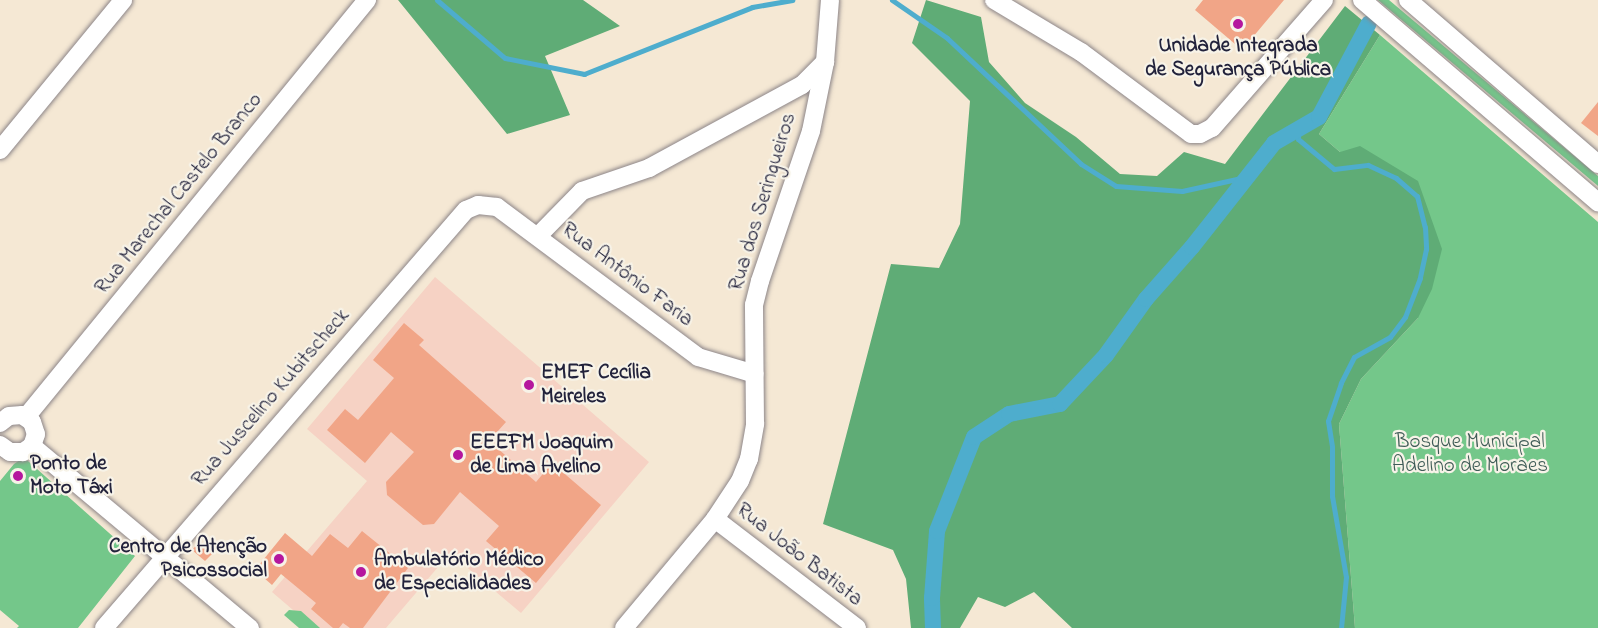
<!DOCTYPE html>
<html>
<head>
<meta charset="utf-8">
<style>
	body { margin:0 }
	#map { position:relative; width:1598px; height:628px; overflow:hidden; background:#f5e8d4; font-family:"Indie Flower",sans-serif }
	div>[style] { position:absolute }
	.built>* { inset:0; background:#f6d2c4 }
	.green>* { inset:0; background:#74c78a }
	.forest>* { inset:0; background:#5fac76 }
	.stream>* { height:5px; margin:-2.5px; padding:0 2.5px; transform-origin:2.5px; border-radius:2.5px; background:#4eadcd }
	.canal>* { height:16px; margin:-8px; padding:0 8px; transform-origin:8px; border-radius:8px; background:#4eadcd }
	.building>* { inset:0; background:#f1a587 }
	.roads { filter:drop-shadow(0 0 2px #8c8588) drop-shadow(0 0 2px #8c8588) }
	.minor>* { height:18px; margin:-9px; padding:0 9px; transform-origin:9px; border-radius:9px; background:#fff }
	.dots>* { width:16px; height:16px; translate:-50% -50%; box-sizing:border-box; border:3px solid #f7f3e8; border-radius:50% }
	span { translate:-50% -50%; white-space:nowrap; text-align:center; line-height:1.15; -webkit-text-stroke:4.5px #f7f3e8; paint-order:stroke }
	.poi-label { font-size:21px; color:#22223b; font-weight:700 }
	.left { translate:0 -50%; text-align:left }
	.right { translate:-100% -50%; text-align:right }
	.street-label { font-size:21px; color:#22223b }
	.park-label { font-size:21px; color:#3f5c57 }
</style>
</head>
<body>
<div id="map">
	<div class="built">
		<div style="clip-path:polygon(435px 277px,649px 462px,521px 613px,450px 553px,386px 628px,314px 628px,272px 592px,367px 481px,307px 429px)"></div>
	</div>
	<div class="green">
		<div style="clip-path:polygon(1378px 0,1389px 0,1598px 176px,1598px 186px)"></div>
		<div style="clip-path:polygon(1380px 35px,1598px 222px,1598px 628px,1355px 628px,1339px 424px,1361px 379px,1418px 318px,1340px 152px,1319px 134px)"></div>
		<div style="clip-path:polygon(20px 460px,28px 461px,135px 556px,78px 628px,17px 628px,19px 626px,0 610px,0 481px,14px 464px)"></div>
		<div style="clip-path:polygon(289px 610px,301px 611px,320px 628px,299px 628px,284px 615px)"></div>
	</div>
	<div class="forest">
		<div style="clip-path:polygon(398px 0,583px 0,620px 26px,545px 56px,570px 115px,507px 134px)"></div>
		<div style="clip-path:polygon(926px 0,981px 17px,989px 62px,1025px 103px,1076px 137px,1120px 174px,1157px 176px,1184px 152px,1225px 164px,1345px 6px,1380px 35px,1319px 134px,1340px 152px,1360px 146px,1418px 181px,1442px 249px,1432px 289px,1418px 318px,1361px 379px,1339px 424px,1355px 628px,1072px 628px,1034px 592px,1005px 607px,978px 597px,960px 628px,911px 628px,906px 579px,893px 550px,823px 524px,891px 264px,939px 268px,960px 224px,970px 101px,912px 43px)"></div>
	</div>
	<div class="stream">
		<div style="left:437px;top:0;width:89px;rotate:40.5deg"></div>
		<div style="left:505px;top:58px;width:81px;rotate:11.4deg"></div>
		<div style="left:584px;top:74px;width:181px;rotate:-21.7deg"></div>
		<div style="left:752px;top:7px;width:41px;rotate:-9.9deg"></div>
		<div style="left:892px;top:0;width:67px;rotate:34.6deg"></div>
		<div style="left:947px;top:38px;width:184px;rotate:43.2deg"></div>
		<div style="left:1081px;top:164px;width:41px;rotate:32.2deg"></div>
		<div style="left:1116px;top:186px;width:66px;rotate:4.3deg"></div>
		<div style="left:1182px;top:191px;width:70px;rotate:-12.4deg"></div>
		<div style="left:1298px;top:129px;width:10px;rotate:90deg"></div>
		<div style="left:1298px;top:139px;width:47px;rotate:39.8deg"></div>
		<div style="left:1334px;top:169px;width:34px;rotate:-7deg"></div>
		<div style="left:1368px;top:165px;width:31px;rotate:25deg"></div>
		<div style="left:1396px;top:178px;width:28px;rotate:41deg"></div>
		<div style="left:1417px;top:196px;width:32px;rotate:76deg"></div>
		<div style="left:1425px;top:227px;width:22px;rotate:87deg"></div>
		<div style="left:1426px;top:249px;width:30px;rotate:102deg"></div>
		<div style="left:1420px;top:278px;width:42px;rotate:111deg"></div>
		<div style="left:1405px;top:317px;width:25px;rotate:127deg"></div>
		<div style="left:1390px;top:337px;width:41px;rotate:150.9deg"></div>
		<div style="left:1354px;top:357px;width:29px;rotate:117deg"></div>
		<div style="left:1341px;top:383px;width:40px;rotate:108.9deg"></div>
		<div style="left:1328px;top:421px;width:26px;rotate:81deg"></div>
		<div style="left:1332px;top:447px;width:49px;rotate:90deg"></div>
		<div style="left:1332px;top:496px;width:82px;rotate:80.2deg"></div>
		<div style="left:1346px;top:577px;width:51px;rotate:95.6deg"></div>
	</div>
	<div class="canal">
		<div style="left:933px;top:628px;width:30px;rotate:-92deg"></div>
		<div style="left:932px;top:598px;width:67px;rotate:-85.7deg"></div>
		<div style="left:937px;top:531px;width:101px;rotate:-68.5deg"></div>
		<div style="left:974px;top:437px;width:42px;rotate:-33.3deg"></div>
		<div style="left:1009px;top:414px;width:52px;rotate:-11.1deg"></div>
		<div style="left:1060px;top:404px;width:67px;rotate:-46.8deg"></div>
		<div style="left:1106px;top:355px;width:69px;rotate:-54.5deg"></div>
		<div style="left:1146px;top:299px;width:69px;rotate:-48.5deg"></div>
		<div style="left:1192px;top:247px;width:132px;rotate:-51.7deg"></div>
		<div style="left:1274px;top:143px;width:52px;rotate:-30deg"></div>
		<div style="left:1319px;top:117px;width:106px;rotate:-62deg"></div>
	</div>
	<div class="building">
		<div style="clip-path:polygon(1203px 0,1284px 0,1247px 44px,1241px 38px,1235px 44px,1195px 10px)"></div>
		<div style="clip-path:polygon(1598px 102px,1598px 136px,1581px 123px)"></div>
		<div style="clip-path:polygon(404px 323px,424px 340px,419px 345px,506px 422px,489px 441px,536px 482px,552px 463px,601px 505px,536px 583px,486px 541px,499px 526px,460px 492px,434px 524px,423px 525px,387px 495px,386px 482px,414px 452px,391px 432px,365px 463px,327px 430px,345px 409px,358px 420px,394px 378px,373px 360px)"></div>
		<div style="clip-path:polygon(362px 531px,408px 568px,363px 628px,350px 628px,343px 623px,339px 628px,333px 628px,311px 609px,316px 603px,281px 574px,272px 585px,255px 570px,285px 533px,312px 556px,330px 534px,348px 548px)"></div>
		<div style="clip-path:polygon(200px 541px,214px 552px,205px 561px,192px 550px)"></div>
	</div>
	<div class="roads">
		<div class="minor">
			<div style="left:994px;top:0;width:101px;rotate:30.9deg"></div>
			<div style="left:1081px;top:52px;width:137px;rotate:36.7deg"></div>
			<div style="left:1191px;top:134px;width:9px"></div>
			<div style="left:1200px;top:134px;width:13px;rotate:-27deg"></div>
			<div style="left:1212px;top:128px;width:170px;rotate:-48.8deg"></div>
			<div style="left:1362px;top:0;width:311px;rotate:40.6deg"></div>
			<div style="left:1408px;top:0;width:251px;rotate:40.8deg"></div>
			<div style="left:0;top:150px;width:194px;rotate:-50.6deg"></div>
			<div style="left:538px;top:236px;width:63px;rotate:-45.6deg"></div>
			<div style="left:582px;top:191px;width:71px;rotate:-18.9deg"></div>
			<div style="left:649px;top:168px;width:174px;rotate:-28.5deg"></div>
			<div style="left:802px;top:85px;width:33px;rotate:-45deg"></div>
			<div style="left:26px;top:417px;width:539px;rotate:-50.73deg"></div>
			<div style="left:0;top:423px;width:11px;rotate:-38deg"></div>
			<div style="left:9px;top:416px;width:13px;rotate:-4deg"></div>
			<div style="left:22px;top:415px;width:12px;rotate:35deg"></div>
			<div style="left:32px;top:422px;width:13px;rotate:72deg"></div>
			<div style="left:36px;top:434px;width:13px;rotate:108deg"></div>
			<div style="left:32px;top:446px;width:11px;rotate:146deg"></div>
			<div style="left:23px;top:452px;width:13px;rotate:180deg"></div>
			<div style="left:10px;top:452px;width:12px;rotate:-145deg"></div>
			<div style="left:32px;top:446px;width:284px;rotate:39.9deg"></div>
			<div style="left:715px;top:519px;width:179px;rotate:37.5deg"></div>
			<div style="left:104px;top:628px;width:553px;rotate:-49.11deg"></div>
			<div style="left:466px;top:210px;width:13px;rotate:-23deg"></div>
			<div style="left:478px;top:205px;width:19px;rotate:6deg"></div>
			<div style="left:497px;top:207px;width:251px;rotate:36.7deg"></div>
			<div style="left:698px;top:357px;width:59px;rotate:16.6deg"></div>
			<div style="left:624px;top:628px;width:142px;rotate:-50.1deg"></div>
			<div style="left:715px;top:519px;width:45px;rotate:-56.7deg"></div>
			<div style="left:740px;top:481px;width:24px;rotate:-68deg"></div>
			<div style="left:749px;top:459px;width:36px;rotate:-80deg"></div>
			<div style="left:755px;top:424px;width:119px;rotate:-90.5deg"></div>
			<div style="left:754px;top:305px;width:25px;rotate:-76deg"></div>
			<div style="left:760px;top:281px;width:158px;rotate:-71.2deg"></div>
			<div style="left:811px;top:131px;width:70px;rotate:-78.5deg"></div>
			<div style="left:825px;top:62px;width:62px;rotate:-85.4deg"></div>
		</div>
	</div>
	<div class="dots">
		<div style="left:1238px;top:24px;background:#b5179e"></div>
		<div style="left:529px;top:385px;background:#b5179e"></div>
		<div style="left:458px;top:455px;background:#b5179e"></div>
		<div style="left:18px;top:476px;background:#b5179e"></div>
		<div style="left:279px;top:559px;background:#b5179e"></div>
		<div style="left:361px;top:572px;background:#b5179e"></div>
	</div>
	<div class="poi-label">
		<span style="left:1238px;top:58px">Unidade Integrada<br>de Segurança Pública</span>
		<span class="left" style="left:541px;top:385px">EMEF Cecília<br>Meireles</span>
		<span class="left" style="left:470px;top:455px">EEEFM Joaquim<br>de Lima Avelino</span>
		<span class="left" style="left:30px;top:476px">Ponto de<br>Moto Táxi</span>
		<span class="right" style="left:267px;top:559px">Centro de Atenção<br>Psicossocial</span>
		<span class="left" style="left:374px;top:572px">Ambulatório Médico<br>de Especialidades</span>
	</div>
	<div class="street-label">
		<span style="left:179px;top:194px;rotate:-51deg">Rua Marechal Castelo Branco</span>
		<span style="left:763px;top:202px;rotate:-73deg">Rua dos Seringueiros</span>
		<span style="left:627px;top:275px;rotate:37deg">Rua Antônio Faria</span>
		<span style="left:271px;top:398px;rotate:-49deg">Rua Juscelino Kubitscheck</span>
		<span style="left:799px;top:555px;rotate:38deg">Rua João Batista</span>
	</div>
	<div class="park-label">
		<span style="left:1470px;top:454px">Bosque Municipal<br>Adelino de Moraes</span>
	</div>
</div>
</body>
</html>
